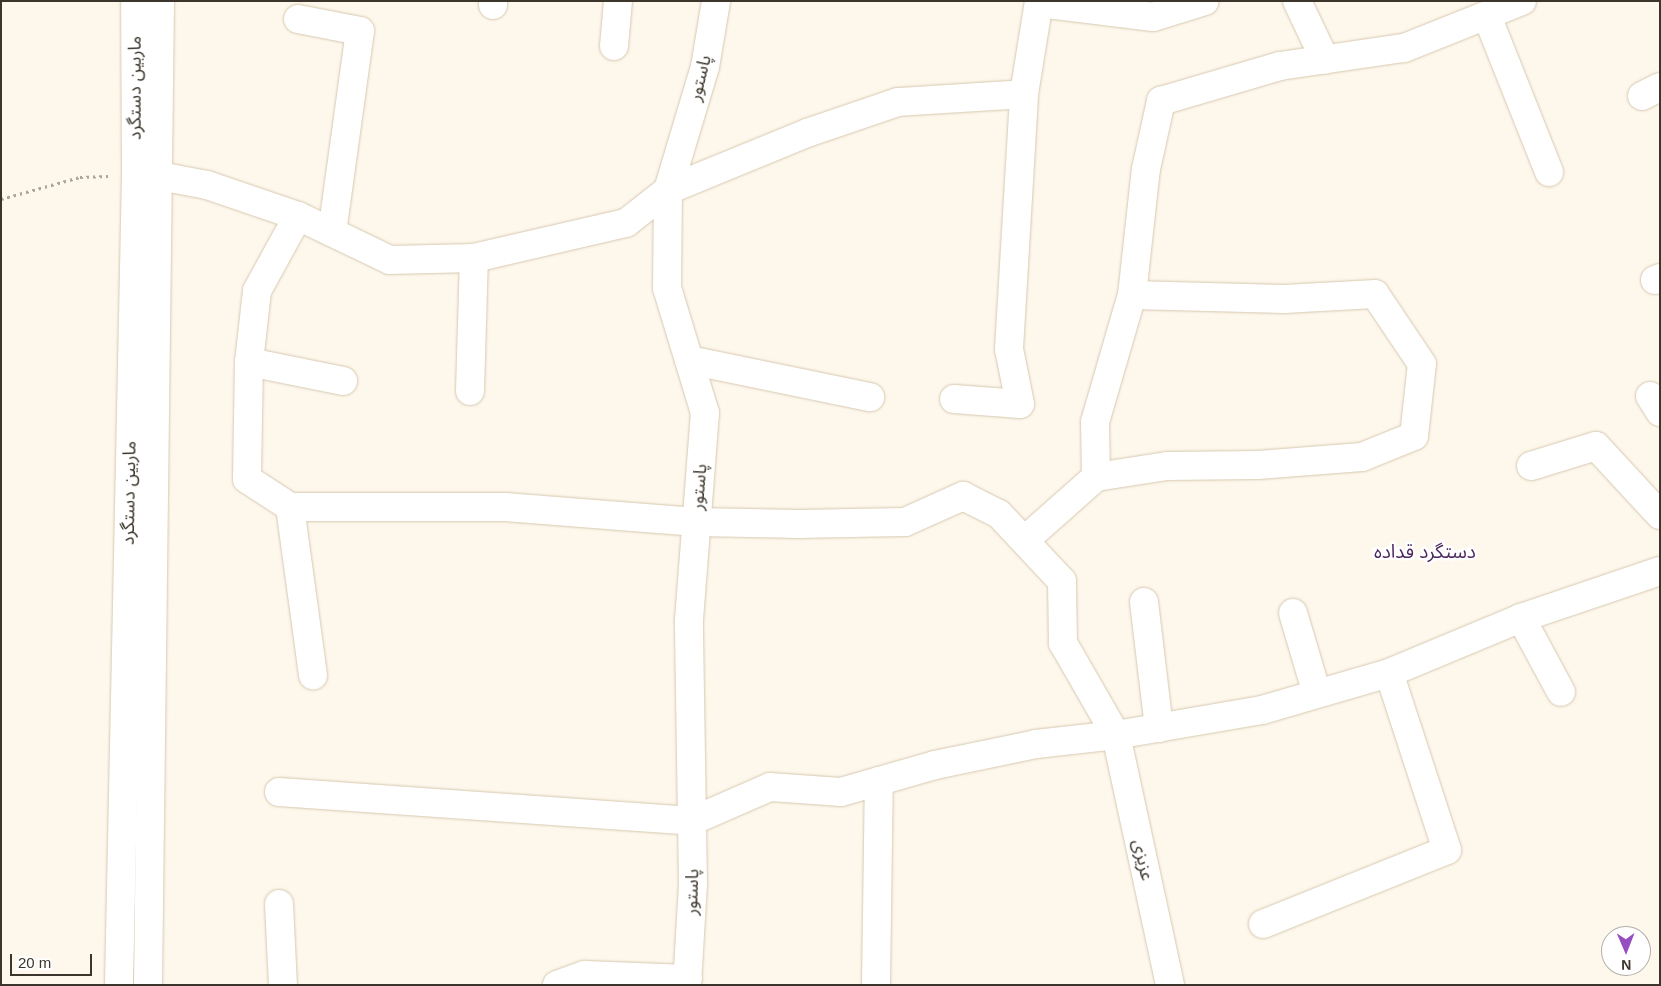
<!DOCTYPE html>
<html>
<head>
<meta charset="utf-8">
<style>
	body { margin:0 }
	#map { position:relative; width:1661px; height:986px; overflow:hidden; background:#fdf7ec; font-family:Arial,"Noto Sans Arabic",sans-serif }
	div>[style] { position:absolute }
	.path>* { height:3px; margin-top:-1.5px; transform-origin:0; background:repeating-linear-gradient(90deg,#aba59a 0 2.5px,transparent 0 6.5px) }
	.roads { filter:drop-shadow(0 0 1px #d7c8ae) drop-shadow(0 0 1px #d7c8ae) }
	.minor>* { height:28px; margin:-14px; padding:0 14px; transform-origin:14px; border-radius:14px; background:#fff }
	.major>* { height:28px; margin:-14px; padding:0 14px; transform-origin:14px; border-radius:14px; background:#fff }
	span { translate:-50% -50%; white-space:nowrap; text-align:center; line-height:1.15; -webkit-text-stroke:5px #fff; paint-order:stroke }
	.street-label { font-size:18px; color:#3b352b }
	.neighbourhood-label { font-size:19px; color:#4b2960 }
	.frame { position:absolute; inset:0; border:2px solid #3b352b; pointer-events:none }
	.north { position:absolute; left:1601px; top:926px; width:50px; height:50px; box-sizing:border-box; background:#fff; border:1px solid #b1aeaa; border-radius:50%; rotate:179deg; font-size:14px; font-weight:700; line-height:20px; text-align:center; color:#3b352b }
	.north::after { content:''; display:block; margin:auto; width:18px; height:22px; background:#974ec1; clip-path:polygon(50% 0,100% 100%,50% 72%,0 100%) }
	.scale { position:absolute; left:10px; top:954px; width:82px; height:22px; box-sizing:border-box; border:2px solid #3b352b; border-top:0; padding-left:6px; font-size:15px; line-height:18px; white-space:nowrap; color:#3b352b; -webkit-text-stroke:4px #fff; paint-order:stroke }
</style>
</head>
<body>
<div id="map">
	<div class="path">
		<div style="left:1px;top:199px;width:82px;rotate:-15.6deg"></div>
		<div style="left:80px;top:177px;width:28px;rotate:-2deg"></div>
	</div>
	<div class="roads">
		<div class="minor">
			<div style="left:1297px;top:1px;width:65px;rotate:64.6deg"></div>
			<div style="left:1039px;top:3px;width:115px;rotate:7deg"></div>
			<div style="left:1153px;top:17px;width:54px;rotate:-17.1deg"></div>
			<div style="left:493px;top:5px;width:4px;rotate:-90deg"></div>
			<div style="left:1487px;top:16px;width:168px;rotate:68.3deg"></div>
			<div style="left:298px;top:19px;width:63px;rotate:11deg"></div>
			<div style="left:360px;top:31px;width:203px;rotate:97.9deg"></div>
			<div style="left:614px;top:46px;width:45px;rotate:-84.9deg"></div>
			<div style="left:1642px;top:96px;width:20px;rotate:-27deg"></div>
			<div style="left:159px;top:176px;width:49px;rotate:10.6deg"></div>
			<div style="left:207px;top:185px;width:96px;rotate:18.8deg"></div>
			<div style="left:298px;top:216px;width:102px;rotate:25.6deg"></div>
			<div style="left:390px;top:260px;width:84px;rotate:-1.4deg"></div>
			<div style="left:474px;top:258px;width:156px;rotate:-13deg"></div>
			<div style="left:626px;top:223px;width:53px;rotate:-38.2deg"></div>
			<div style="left:668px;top:190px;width:150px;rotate:-22.3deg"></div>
			<div style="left:807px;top:133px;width:96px;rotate:-18.8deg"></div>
			<div style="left:898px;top:102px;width:126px;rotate:-3.6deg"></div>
			<div style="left:298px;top:216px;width:85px;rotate:118.7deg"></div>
			<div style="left:257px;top:291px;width:71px;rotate:96.4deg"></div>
			<div style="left:249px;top:362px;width:117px;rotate:91deg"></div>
			<div style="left:247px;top:479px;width:51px;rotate:33.1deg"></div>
			<div style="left:290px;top:507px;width:215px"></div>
			<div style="left:505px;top:507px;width:192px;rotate:4.5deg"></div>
			<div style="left:696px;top:522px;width:102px;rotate:1.1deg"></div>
			<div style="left:798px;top:524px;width:107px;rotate:-1.1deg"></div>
			<div style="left:905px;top:522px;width:64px;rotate:-24.1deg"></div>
			<div style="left:963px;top:496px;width:40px;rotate:26.6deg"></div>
			<div style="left:999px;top:514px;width:92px;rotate:46.8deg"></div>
			<div style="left:1062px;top:581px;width:62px;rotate:89.1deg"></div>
			<div style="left:1063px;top:643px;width:106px;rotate:60.1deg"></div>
			<div style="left:1116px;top:735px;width:256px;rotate:77.8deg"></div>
			<div style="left:1655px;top:280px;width:5px;rotate:-22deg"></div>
			<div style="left:689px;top:360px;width:185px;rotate:11.6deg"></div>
			<div style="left:249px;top:362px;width:96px;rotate:11.4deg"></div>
			<div style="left:470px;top:391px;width:133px;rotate:-88.3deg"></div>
			<div style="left:1650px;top:396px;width:19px;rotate:58deg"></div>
			<div style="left:954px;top:399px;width:66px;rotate:4.3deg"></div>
			<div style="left:1020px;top:404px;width:56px;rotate:-101.3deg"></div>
			<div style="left:1009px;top:349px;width:255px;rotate:-86.6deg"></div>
			<div style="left:1024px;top:94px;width:94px;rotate:-80.8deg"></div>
			<div style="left:1531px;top:466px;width:68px;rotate:-17.1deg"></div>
			<div style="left:1596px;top:446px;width:94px;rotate:47.2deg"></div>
			<div style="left:1096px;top:477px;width:55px;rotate:-91deg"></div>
			<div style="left:1095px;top:422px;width:132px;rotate:-73.8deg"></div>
			<div style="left:1132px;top:295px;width:127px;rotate:-83.7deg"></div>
			<div style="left:1146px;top:169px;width:70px;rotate:-77.6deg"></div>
			<div style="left:1161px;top:101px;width:124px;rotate:-16.4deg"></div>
			<div style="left:1280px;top:66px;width:125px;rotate:-8.3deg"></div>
			<div style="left:1404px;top:48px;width:127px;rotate:-21.7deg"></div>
			<div style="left:290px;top:507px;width:170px;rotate:82.2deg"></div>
			<div style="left:1025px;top:540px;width:95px;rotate:-41.6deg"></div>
			<div style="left:1096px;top:477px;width:72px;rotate:-8.8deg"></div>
			<div style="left:1167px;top:466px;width:91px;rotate:-0.6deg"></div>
			<div style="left:1258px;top:465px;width:104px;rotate:-4.4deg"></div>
			<div style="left:1362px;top:457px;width:56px;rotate:-22deg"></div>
			<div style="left:1414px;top:436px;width:72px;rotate:-83.7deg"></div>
			<div style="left:1422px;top:364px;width:84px;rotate:-123.9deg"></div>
			<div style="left:1375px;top:294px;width:91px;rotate:176.9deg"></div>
			<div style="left:1284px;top:299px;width:152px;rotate:-178.5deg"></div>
			<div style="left:1144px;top:602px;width:127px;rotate:83.2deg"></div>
			<div style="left:1293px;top:613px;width:84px;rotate:73.5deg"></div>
			<div style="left:1521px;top:618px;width:84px;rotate:61.6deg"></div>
			<div style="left:279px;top:792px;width:414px;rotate:4deg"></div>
			<div style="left:692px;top:821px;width:85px;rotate:-23.6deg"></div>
			<div style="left:770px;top:787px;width:71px;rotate:4deg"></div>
			<div style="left:841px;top:792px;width:98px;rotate:-16deg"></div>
			<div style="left:935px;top:765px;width:103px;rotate:-11.7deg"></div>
			<div style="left:1036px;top:744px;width:81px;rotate:-6.4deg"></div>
			<div style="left:1116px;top:735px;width:148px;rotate:-9.7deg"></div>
			<div style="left:1262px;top:710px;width:132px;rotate:-16.2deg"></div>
			<div style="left:1389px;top:673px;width:143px;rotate:-22.6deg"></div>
			<div style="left:1521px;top:618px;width:147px;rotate:-18.7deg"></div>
			<div style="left:279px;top:904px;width:81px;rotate:87.2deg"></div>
			<div style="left:1263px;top:924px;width:198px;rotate:-21.9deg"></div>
			<div style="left:1447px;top:850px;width:186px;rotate:-108.1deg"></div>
			<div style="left:557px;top:985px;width:30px;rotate:-20deg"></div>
			<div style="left:585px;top:975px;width:103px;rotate:2.2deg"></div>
			<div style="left:687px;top:985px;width:100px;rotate:-86.6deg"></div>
			<div style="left:693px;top:885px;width:265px;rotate:-90.9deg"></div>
			<div style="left:689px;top:620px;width:208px;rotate:-85.6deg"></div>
			<div style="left:705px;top:413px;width:131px;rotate:-106.9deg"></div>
			<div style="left:667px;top:288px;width:98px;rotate:-89.4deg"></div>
			<div style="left:668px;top:190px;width:128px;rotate:-73.3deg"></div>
			<div style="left:705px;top:67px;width:67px;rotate:-80.5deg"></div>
			<div style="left:876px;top:985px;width:204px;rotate:-89.2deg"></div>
		</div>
		<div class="major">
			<div style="left:119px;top:985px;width:811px;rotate:-88.8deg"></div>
			<div style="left:136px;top:174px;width:173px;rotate:-90.3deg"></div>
			<div style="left:148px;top:985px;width:984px;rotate:-89.3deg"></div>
		</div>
	</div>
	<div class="street-label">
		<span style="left:700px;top:78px;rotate:-76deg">پاستور</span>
		<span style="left:135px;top:88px;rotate:-90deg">ماربین دستگرد</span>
		<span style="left:699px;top:487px;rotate:-85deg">پاستور</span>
		<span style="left:129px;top:493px;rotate:-89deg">ماربین دستگرد</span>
		<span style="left:1143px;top:860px;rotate:78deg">عزیزی</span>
		<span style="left:692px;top:892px;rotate:-88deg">پاستور</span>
	</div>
	<div class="neighbourhood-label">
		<span style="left:1425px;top:552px">دستگرد قداده</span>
	</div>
	<div class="frame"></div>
	<div class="north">N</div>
	<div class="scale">20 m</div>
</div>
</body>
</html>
